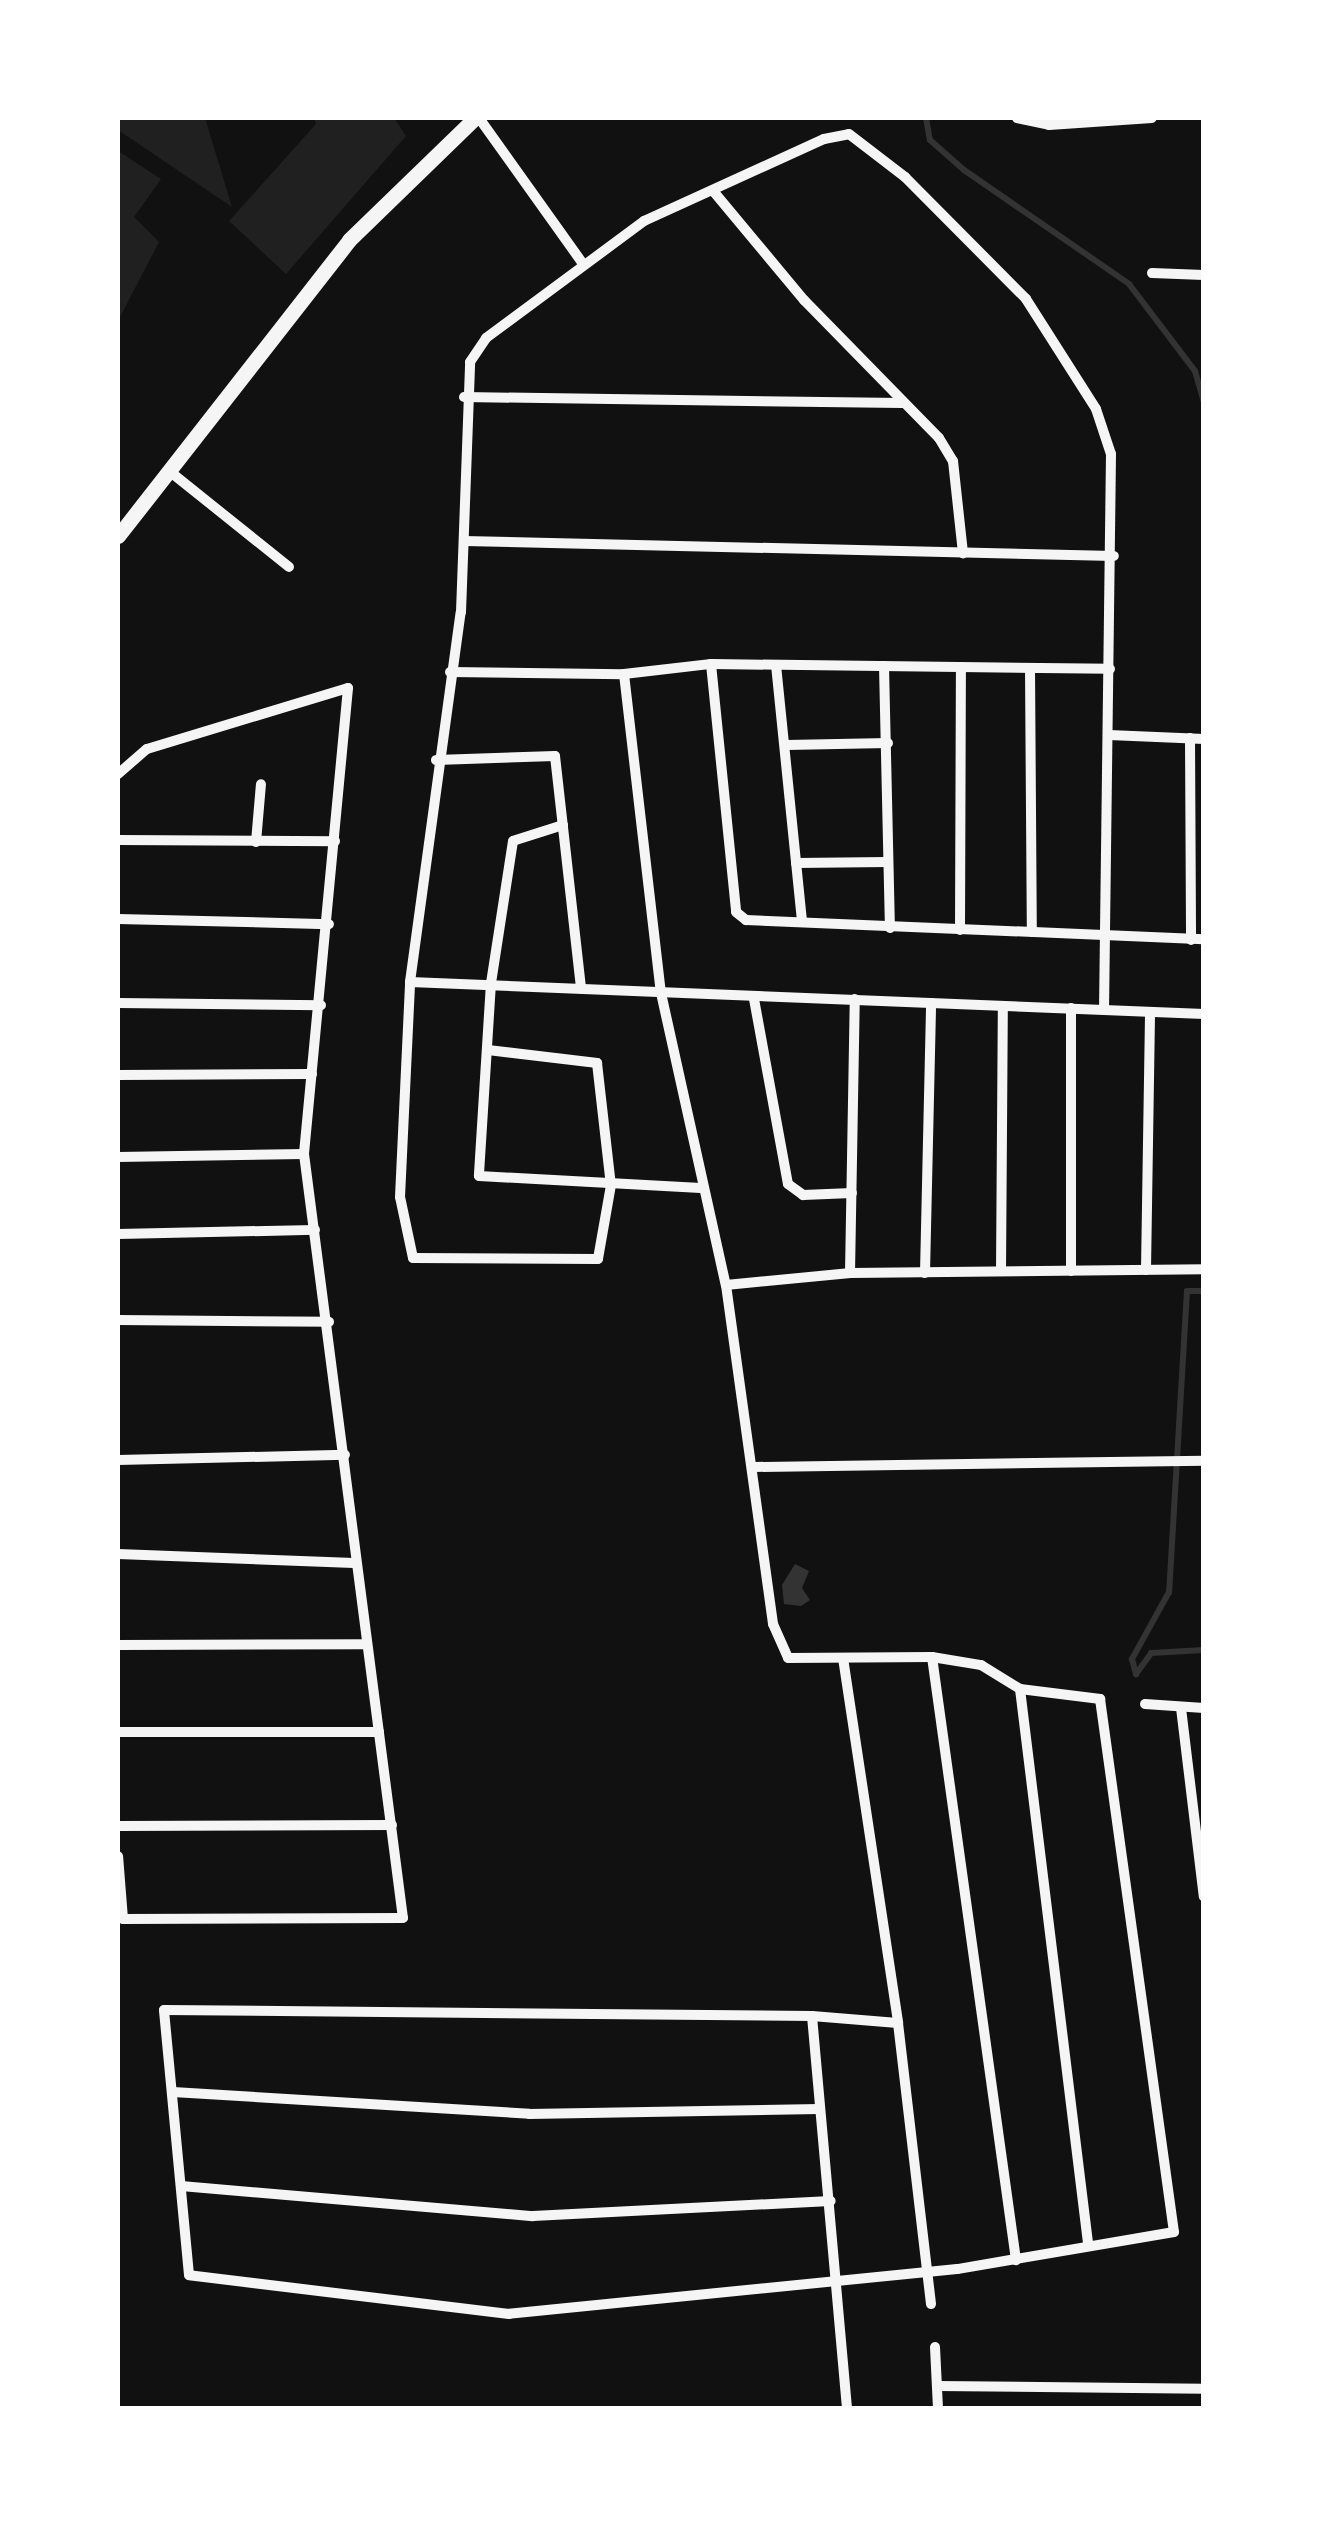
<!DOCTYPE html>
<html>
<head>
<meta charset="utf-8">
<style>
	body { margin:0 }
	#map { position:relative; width:1321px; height:2526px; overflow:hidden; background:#111; font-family:Barlow,sans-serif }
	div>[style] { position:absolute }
	.green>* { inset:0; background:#202020 }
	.water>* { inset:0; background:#333 }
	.stream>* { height:6px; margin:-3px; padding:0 3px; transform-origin:3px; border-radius:3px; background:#333 }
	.minor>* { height:10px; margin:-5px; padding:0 5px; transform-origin:5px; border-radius:5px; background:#f5f5f5 }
	.secondary>* { height:15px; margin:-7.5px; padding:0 7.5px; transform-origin:7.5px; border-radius:7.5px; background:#f5f5f5 }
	span { translate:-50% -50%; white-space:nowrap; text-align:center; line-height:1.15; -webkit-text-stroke:9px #fff; paint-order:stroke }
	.frame { position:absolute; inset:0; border:120px solid #fff; pointer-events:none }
</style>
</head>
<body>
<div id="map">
	<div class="green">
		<div style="clip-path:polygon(118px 118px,205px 118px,232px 207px,118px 130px)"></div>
		<div style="clip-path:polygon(314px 118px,394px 118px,406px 136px,286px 274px,229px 221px,316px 124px)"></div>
		<div style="clip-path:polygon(118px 151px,161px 179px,134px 217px,159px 242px,118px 321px)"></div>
	</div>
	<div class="water">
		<div style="clip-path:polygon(795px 1564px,809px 1571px,802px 1588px,810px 1600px,801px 1606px,784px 1604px,782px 1585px)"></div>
	</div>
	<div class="stream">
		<div style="left:926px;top:118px;width:22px;rotate:80deg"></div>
		<div style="left:930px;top:140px;width:45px;rotate:41.4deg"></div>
		<div style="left:964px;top:170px;width:201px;rotate:34.6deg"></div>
		<div style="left:1129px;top:284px;width:109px;rotate:52.8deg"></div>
		<div style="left:1195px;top:371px;width:32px;rotate:74deg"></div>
		<div style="left:1204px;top:1291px;width:17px;rotate:180deg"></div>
		<div style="left:1187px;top:1291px;width:302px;rotate:93.4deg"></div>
		<div style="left:1169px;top:1592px;width:77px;rotate:118.9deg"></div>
		<div style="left:1132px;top:1659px;width:16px;rotate:75deg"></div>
		<div style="left:1136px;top:1674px;width:26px;rotate:-54deg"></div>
		<div style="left:1151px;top:1653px;width:53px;rotate:-3.2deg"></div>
	</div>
	<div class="minor">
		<div style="left:479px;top:118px;width:176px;rotate:54.5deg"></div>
		<div style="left:1017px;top:118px;width:33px;rotate:12deg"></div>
		<div style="left:1049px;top:125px;width:103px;rotate:-3.9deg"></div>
		<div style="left:714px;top:192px;width:141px;rotate:50.2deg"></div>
		<div style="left:804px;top:300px;width:193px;rotate:45.6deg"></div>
		<div style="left:939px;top:438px;width:27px;rotate:59deg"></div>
		<div style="left:953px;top:461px;width:93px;rotate:83.8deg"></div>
		<div style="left:1152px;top:273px;width:52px;rotate:2.2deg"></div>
		<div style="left:464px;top:397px;width:438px;rotate:0.8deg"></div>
		<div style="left:168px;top:470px;width:155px;rotate:38.7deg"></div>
		<div style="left:464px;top:541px;width:650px;rotate:1.32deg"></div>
		<div style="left:711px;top:664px;width:249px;rotate:84.2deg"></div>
		<div style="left:736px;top:912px;width:13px;rotate:39deg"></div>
		<div style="left:746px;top:920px;width:458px;rotate:2.4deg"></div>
		<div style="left:776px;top:665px;width:257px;rotate:84.2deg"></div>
		<div style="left:884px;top:666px;width:262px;rotate:88.7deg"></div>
		<div style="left:1030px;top:668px;width:264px;rotate:89.6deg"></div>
		<div style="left:450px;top:672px;width:174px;rotate:0.7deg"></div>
		<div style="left:624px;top:674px;width:88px;rotate:-6.6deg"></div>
		<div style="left:711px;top:664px;width:399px;rotate:0.7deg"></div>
		<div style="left:624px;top:674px;width:321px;rotate:83.4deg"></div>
		<div style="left:661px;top:993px;width:299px;rotate:77.5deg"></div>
		<div style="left:726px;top:1285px;width:342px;rotate:82.1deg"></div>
		<div style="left:773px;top:1624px;width:37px;rotate:66deg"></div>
		<div style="left:788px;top:1658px;width:144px;rotate:-0.4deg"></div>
		<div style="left:932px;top:1657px;width:50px;rotate:9.3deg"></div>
		<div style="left:981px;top:1665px;width:46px;rotate:31.6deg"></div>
		<div style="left:1020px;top:1689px;width:81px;rotate:7.1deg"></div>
		<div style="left:1100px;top:1699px;width:538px;rotate:82.1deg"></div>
		<div style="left:1174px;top:2232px;width:220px;rotate:170.3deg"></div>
		<div style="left:957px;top:2269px;width:450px;rotate:174.3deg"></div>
		<div style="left:509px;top:2314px;width:322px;rotate:-173.1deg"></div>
		<div style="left:189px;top:2275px;width:266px;rotate:-95.4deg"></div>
		<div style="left:164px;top:2010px;width:648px;rotate:0.53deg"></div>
		<div style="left:812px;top:2016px;width:86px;rotate:4.7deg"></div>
		<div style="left:1109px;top:735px;width:95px;rotate:2.4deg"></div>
		<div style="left:1190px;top:738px;width:202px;rotate:89.7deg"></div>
		<div style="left:787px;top:745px;width:101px;rotate:-1.1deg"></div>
		<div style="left:436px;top:760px;width:119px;rotate:-1.9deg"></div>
		<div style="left:555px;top:756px;width:234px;rotate:83.6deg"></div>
		<div style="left:118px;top:774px;width:38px;rotate:-41deg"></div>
		<div style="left:147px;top:749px;width:210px;rotate:-16.9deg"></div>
		<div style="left:348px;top:688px;width:468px;rotate:95.4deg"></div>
		<div style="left:304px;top:1154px;width:770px;rotate:82.62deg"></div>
		<div style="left:403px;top:1918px;width:280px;rotate:179.8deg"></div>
		<div style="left:123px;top:1919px;width:63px;rotate:-94.5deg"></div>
		<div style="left:563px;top:825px;width:52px;rotate:162.3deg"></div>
		<div style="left:513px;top:841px;width:144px;rotate:98.8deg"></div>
		<div style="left:491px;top:983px;width:193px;rotate:93.6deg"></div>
		<div style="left:479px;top:1176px;width:222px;rotate:3.1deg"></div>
		<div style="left:118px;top:840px;width:217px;rotate:0.3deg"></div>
		<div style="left:256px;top:842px;width:58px;rotate:-85.1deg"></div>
		<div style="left:796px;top:863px;width:91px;rotate:-0.6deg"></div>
		<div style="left:118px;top:919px;width:211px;rotate:1.4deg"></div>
		<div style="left:960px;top:930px;width:263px;rotate:-89.8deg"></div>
		<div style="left:410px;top:982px;width:795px;rotate:2.31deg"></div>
		<div style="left:754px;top:999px;width:188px;rotate:79.6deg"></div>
		<div style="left:788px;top:1184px;width:19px;rotate:36deg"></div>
		<div style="left:803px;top:1195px;width:49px;rotate:-2.3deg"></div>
		<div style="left:118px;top:1003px;width:203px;rotate:0.6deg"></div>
		<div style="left:1071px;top:1008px;width:263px;rotate:90deg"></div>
		<div style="left:488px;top:1050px;width:110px;rotate:6.8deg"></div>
		<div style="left:597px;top:1063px;width:123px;rotate:83.5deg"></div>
		<div style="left:611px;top:1185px;width:75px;rotate:100deg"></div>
		<div style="left:598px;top:1259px;width:185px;rotate:-179.7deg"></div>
		<div style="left:413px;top:1258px;width:62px;rotate:-102deg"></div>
		<div style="left:400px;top:1197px;width:215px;rotate:-87.3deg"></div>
		<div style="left:410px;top:982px;width:373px;rotate:-82.2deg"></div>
		<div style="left:461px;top:612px;width:250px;rotate:-87.9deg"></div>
		<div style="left:470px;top:362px;width:29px;rotate:-56deg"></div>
		<div style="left:486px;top:338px;width:197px;rotate:-36.5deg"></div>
		<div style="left:644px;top:221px;width:198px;rotate:-24.5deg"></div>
		<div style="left:824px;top:139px;width:25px;rotate:-11deg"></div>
		<div style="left:849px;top:134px;width:71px;rotate:37.5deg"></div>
		<div style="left:905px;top:177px;width:172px;rotate:45.2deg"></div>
		<div style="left:1026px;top:299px;width:130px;rotate:57.5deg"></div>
		<div style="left:1096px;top:409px;width:47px;rotate:71.6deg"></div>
		<div style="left:1111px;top:454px;width:554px;rotate:90.72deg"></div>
		<div style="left:118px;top:1075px;width:194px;rotate:-0.3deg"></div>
		<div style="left:118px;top:1157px;width:186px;rotate:-0.9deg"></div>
		<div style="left:118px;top:1234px;width:197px;rotate:-1.2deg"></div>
		<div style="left:1146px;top:1270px;width:257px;rotate:-89.1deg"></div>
		<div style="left:1001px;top:1271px;width:265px;rotate:-89.6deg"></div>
		<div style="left:850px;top:1273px;width:274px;rotate:-89deg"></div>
		<div style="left:925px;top:1273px;width:270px;rotate:-88.7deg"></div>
		<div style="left:726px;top:1285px;width:125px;rotate:-5.5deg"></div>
		<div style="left:850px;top:1273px;width:354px;rotate:-0.6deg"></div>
		<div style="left:118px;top:1320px;width:211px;rotate:0.5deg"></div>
		<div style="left:118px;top:1460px;width:227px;rotate:-1.3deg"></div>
		<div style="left:755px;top:1467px;width:449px;rotate:-0.8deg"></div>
		<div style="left:118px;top:1554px;width:236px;rotate:2.2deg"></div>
		<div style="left:118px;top:1645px;width:248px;rotate:-0.2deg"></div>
		<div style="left:932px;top:1657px;width:609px;rotate:82.07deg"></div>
		<div style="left:843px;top:1658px;width:369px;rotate:81.4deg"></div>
		<div style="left:898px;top:2023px;width:283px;rotate:83.3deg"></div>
		<div style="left:1020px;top:1689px;width:558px;rotate:83deg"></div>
		<div style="left:1145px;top:1704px;width:59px;rotate:3.9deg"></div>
		<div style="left:1181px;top:1708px;width:190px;rotate:83.1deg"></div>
		<div style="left:118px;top:1732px;width:261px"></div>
		<div style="left:118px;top:1826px;width:274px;rotate:-0.2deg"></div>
		<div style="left:812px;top:2016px;width:394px;rotate:84.9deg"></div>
		<div style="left:173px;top:2092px;width:357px;rotate:3.5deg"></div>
		<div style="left:529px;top:2114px;width:290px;rotate:-1deg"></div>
		<div style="left:181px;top:2186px;width:353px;rotate:4.9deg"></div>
		<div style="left:533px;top:2216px;width:298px;rotate:-2.9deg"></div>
		<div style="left:935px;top:2347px;width:61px;rotate:87.2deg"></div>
		<div style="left:937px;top:2386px;width:267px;rotate:0.6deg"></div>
	</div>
	<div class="secondary">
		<div style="left:118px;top:536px;width:375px;rotate:-52deg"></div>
		<div style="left:349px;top:240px;width:175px;rotate:-44.1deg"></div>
	</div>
	<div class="frame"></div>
</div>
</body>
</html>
